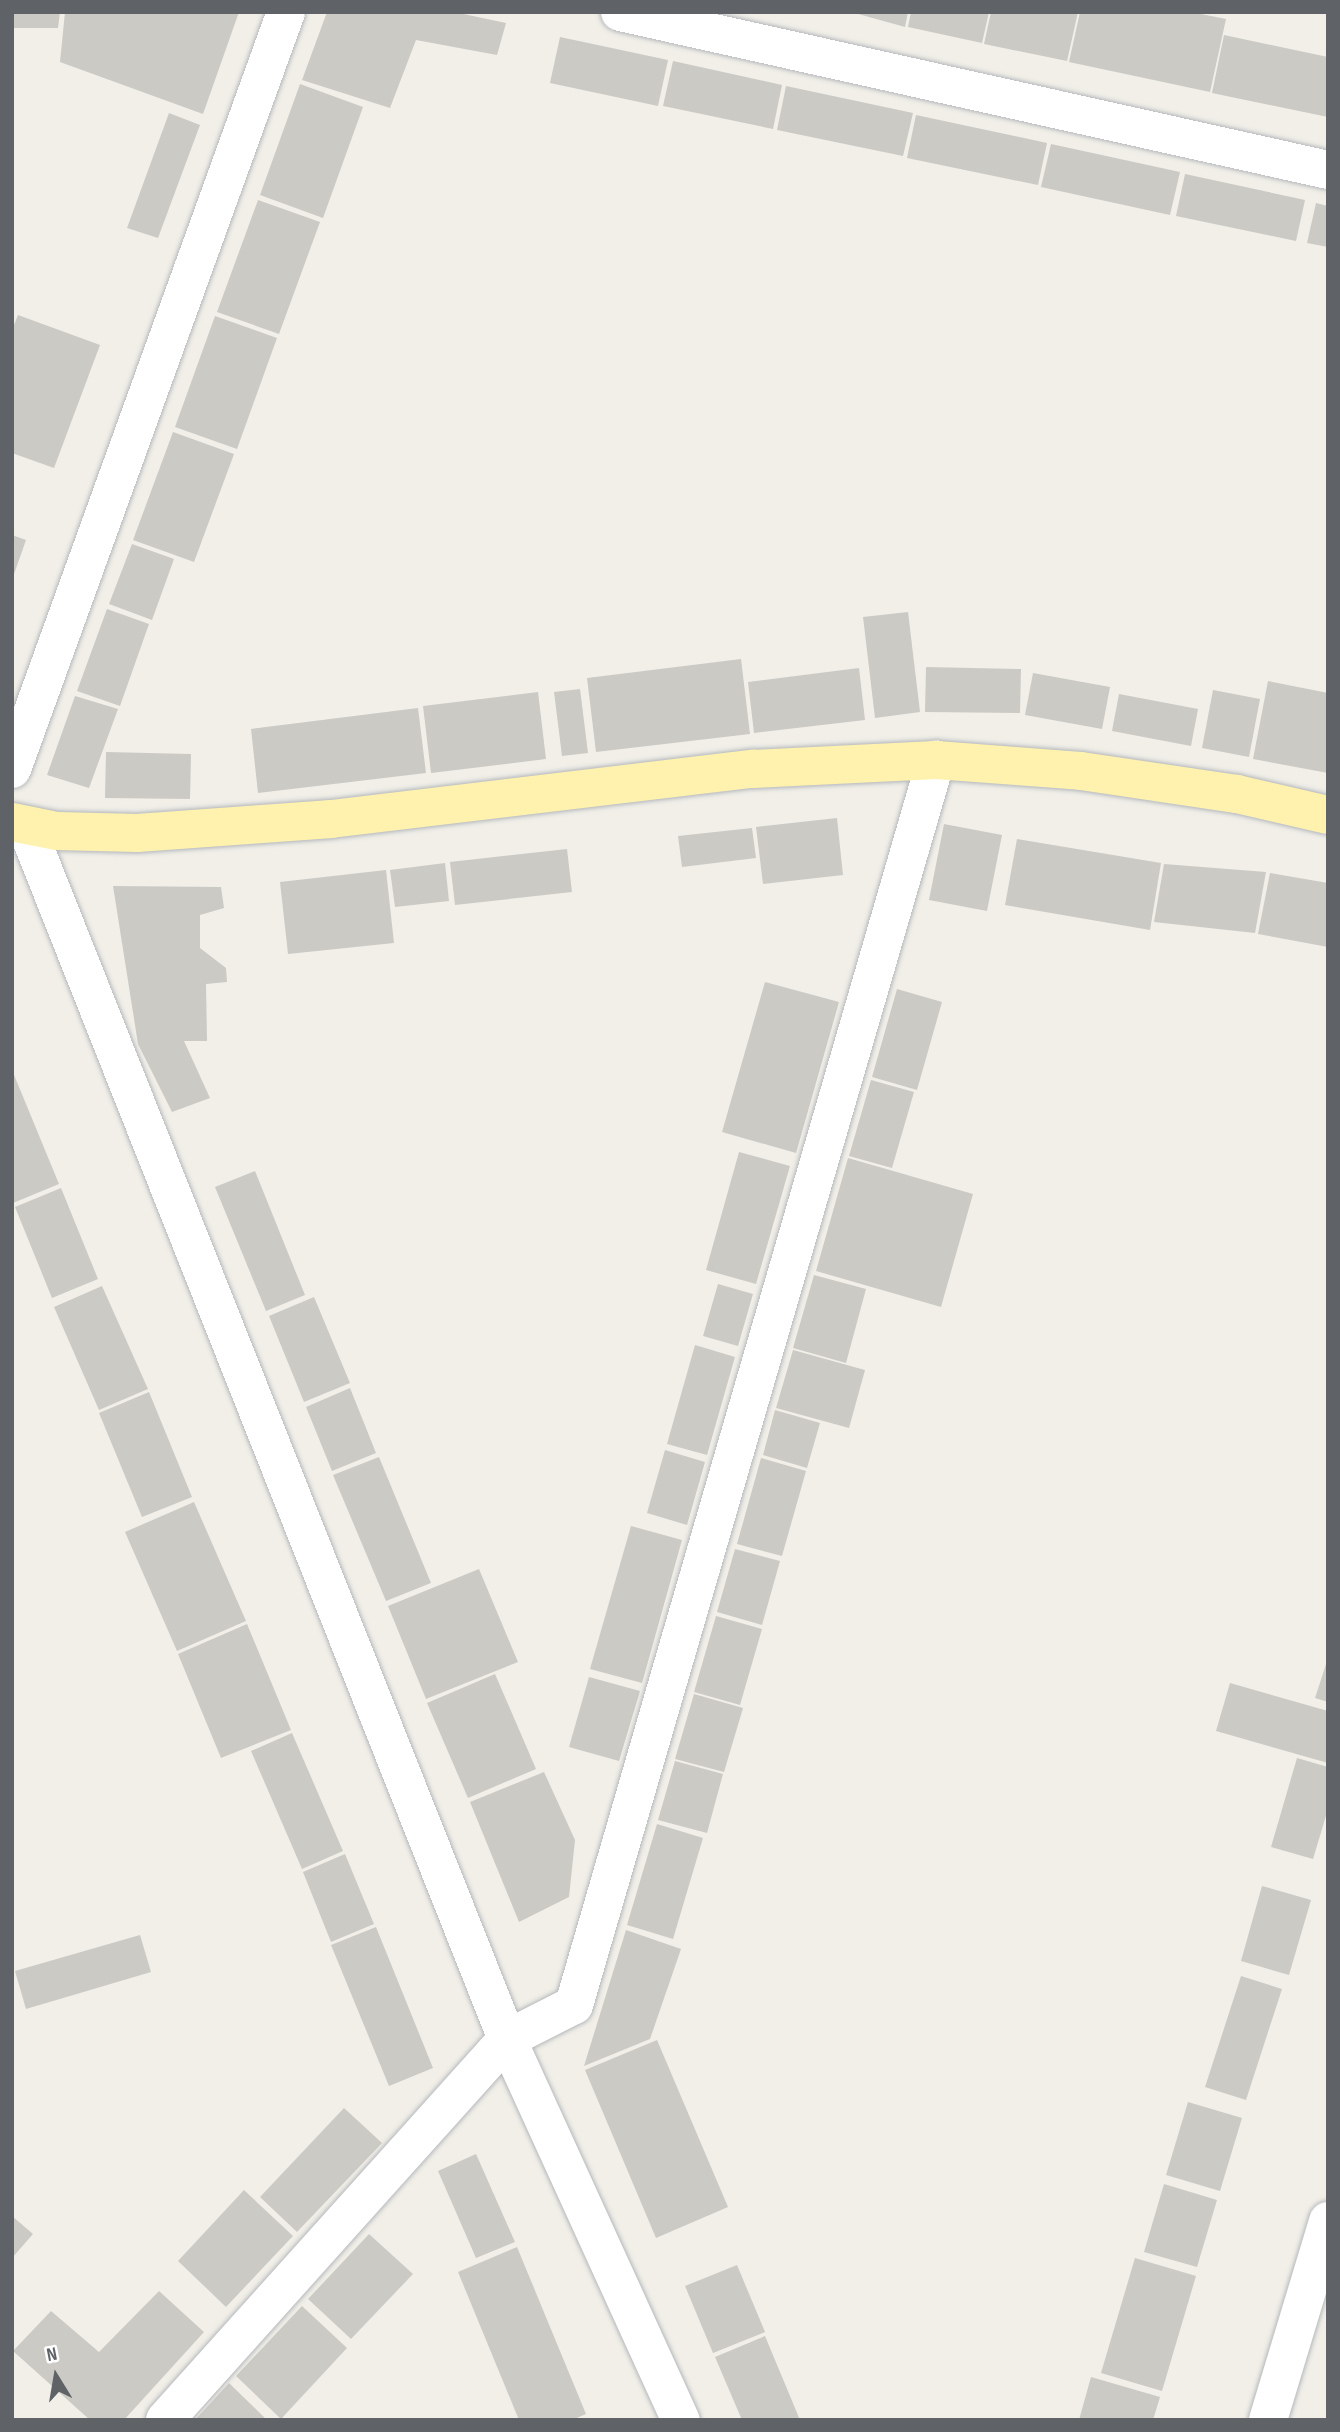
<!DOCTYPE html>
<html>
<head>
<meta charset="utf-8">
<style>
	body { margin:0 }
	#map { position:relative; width:1340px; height:2432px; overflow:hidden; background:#f1efe8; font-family:"Sofia Sans Condensed",sans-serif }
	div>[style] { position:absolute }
	.building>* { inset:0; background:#cccac5 }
	.roads { filter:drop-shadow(0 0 2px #b5b8bc) drop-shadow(0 0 2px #b5b8bc) }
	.minor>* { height:38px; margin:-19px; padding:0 19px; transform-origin:19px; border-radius:19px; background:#fff }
	.major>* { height:38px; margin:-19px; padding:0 19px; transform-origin:19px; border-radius:19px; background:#fff2af }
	span { translate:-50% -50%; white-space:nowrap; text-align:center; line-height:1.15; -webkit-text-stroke:5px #fff; paint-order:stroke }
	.frame { position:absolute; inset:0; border:14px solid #5f6368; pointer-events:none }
	.north { position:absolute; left:21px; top:2341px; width:70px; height:70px; -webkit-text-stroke:5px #fff; paint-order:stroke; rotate:349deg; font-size:19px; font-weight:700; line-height:28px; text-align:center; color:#5f6368 }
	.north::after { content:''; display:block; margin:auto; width:24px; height:32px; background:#5f6368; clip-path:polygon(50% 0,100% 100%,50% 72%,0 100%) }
</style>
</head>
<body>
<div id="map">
	<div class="building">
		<div style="clip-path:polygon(12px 12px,60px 12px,58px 28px,12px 28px)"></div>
		<div style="clip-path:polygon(65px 12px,239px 12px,203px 114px,60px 62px)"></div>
		<div style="clip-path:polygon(327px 12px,454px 12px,506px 23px,497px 55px,416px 40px,390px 108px,302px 80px)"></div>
		<div style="clip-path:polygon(851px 12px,908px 12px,905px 27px)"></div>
		<div style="clip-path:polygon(911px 12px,989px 12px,982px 43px,908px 27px)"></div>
		<div style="clip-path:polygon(991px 12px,1078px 12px,1067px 61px,984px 44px)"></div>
		<div style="clip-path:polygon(1080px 12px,1191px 12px,1226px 19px,1210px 92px,1069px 62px)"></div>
		<div style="clip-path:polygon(1224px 35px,1328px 57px,1328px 117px,1212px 93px)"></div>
		<div style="clip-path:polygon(560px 37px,668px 60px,658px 106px,550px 83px)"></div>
		<div style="clip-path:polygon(673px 61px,782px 85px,773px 129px,663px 106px)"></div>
		<div style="clip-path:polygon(300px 84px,363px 107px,323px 218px,260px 195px)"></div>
		<div style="clip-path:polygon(786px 86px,913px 113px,903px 156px,777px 130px)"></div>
		<div style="clip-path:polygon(169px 113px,200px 125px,158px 238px,127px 228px)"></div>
		<div style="clip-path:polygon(916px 115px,1047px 143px,1038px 185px,907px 158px)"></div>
		<div style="clip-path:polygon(1051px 144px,1180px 172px,1170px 215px,1041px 187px)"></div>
		<div style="clip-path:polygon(1185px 174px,1305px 200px,1296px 241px,1176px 216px)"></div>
		<div style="clip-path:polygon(258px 200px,320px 222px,279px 334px,217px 312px)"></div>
		<div style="clip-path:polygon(1316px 203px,1328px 206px,1328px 247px,1307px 243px)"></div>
		<div style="clip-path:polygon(18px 315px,100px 345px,54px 468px,12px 453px,12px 330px)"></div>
		<div style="clip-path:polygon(215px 316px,277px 338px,237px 449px,175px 427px)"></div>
		<div style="clip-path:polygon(173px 432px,234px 454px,194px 562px,133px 540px)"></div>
		<div style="clip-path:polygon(12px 535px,26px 540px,13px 577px,12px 577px)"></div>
		<div style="clip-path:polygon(132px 544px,174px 559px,152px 620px,109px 604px)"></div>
		<div style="clip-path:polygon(107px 609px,149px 624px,120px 706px,77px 691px)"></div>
		<div style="clip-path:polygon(908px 612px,920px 712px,875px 718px,863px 617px)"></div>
		<div style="clip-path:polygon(741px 659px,750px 734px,596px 752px,587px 678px)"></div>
		<div style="clip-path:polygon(926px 667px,1021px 669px,1020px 713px,925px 712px)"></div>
		<div style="clip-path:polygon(859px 668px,865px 720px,754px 733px,748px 682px)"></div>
		<div style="clip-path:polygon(1033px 673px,1110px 687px,1102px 729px,1025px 715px)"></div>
		<div style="clip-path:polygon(1268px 681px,1328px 693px,1328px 773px,1253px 759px)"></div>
		<div style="clip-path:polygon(580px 689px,588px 753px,562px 756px,554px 692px)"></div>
		<div style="clip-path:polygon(1213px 690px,1260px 699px,1249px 757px,1202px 748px)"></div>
		<div style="clip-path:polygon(538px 692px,546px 759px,431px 773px,423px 706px)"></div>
		<div style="clip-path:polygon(1119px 694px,1198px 709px,1191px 746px,1112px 731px)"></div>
		<div style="clip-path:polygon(75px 696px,118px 709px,89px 788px,47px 775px)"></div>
		<div style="clip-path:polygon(418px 708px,426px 773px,258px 793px,251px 729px)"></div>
		<div style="clip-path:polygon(106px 752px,191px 754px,190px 799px,105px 798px)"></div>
		<div style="clip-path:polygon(837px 818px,843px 875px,763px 884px,756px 827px)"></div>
		<div style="clip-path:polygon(944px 824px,1002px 835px,987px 911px,929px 900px)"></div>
		<div style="clip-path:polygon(752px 828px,756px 858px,682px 867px,678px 836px)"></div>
		<div style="clip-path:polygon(1017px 839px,1161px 863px,1150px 930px,1005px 905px)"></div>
		<div style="clip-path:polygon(567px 849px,572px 892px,455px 905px,450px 862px)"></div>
		<div style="clip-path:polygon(445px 863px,449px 901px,395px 907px,390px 870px)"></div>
		<div style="clip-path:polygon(1164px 864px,1266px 872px,1255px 933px,1154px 922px)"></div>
		<div style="clip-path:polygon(386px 870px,394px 943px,288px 954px,280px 882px)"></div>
		<div style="clip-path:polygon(1270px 873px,1328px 883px,1328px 947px,1258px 934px)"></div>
		<div style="clip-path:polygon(113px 886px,221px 887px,224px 908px,200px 915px,200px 948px,226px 968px,227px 982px,206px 984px,207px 1041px,184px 1041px,210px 1098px,172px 1112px,138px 1044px)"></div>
		<div style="clip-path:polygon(765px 982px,839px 1002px,796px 1153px,722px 1132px)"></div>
		<div style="clip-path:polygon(897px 989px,942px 1002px,917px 1090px,872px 1077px)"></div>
		<div style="clip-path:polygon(12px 1070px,59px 1184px,13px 1203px,12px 1202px)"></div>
		<div style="clip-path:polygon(871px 1080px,914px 1092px,892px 1168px,849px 1156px)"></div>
		<div style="clip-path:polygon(739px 1152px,790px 1166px,756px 1284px,706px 1270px)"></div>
		<div style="clip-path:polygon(848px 1158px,973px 1194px,941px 1307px,816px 1271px)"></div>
		<div style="clip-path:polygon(255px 1171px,305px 1295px,266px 1311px,215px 1187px)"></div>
		<div style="clip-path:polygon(61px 1188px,98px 1279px,52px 1298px,15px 1207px)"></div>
		<div style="clip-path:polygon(814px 1275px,866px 1289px,846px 1363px,793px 1348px)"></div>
		<div style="clip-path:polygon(718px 1284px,753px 1294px,738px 1346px,703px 1336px)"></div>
		<div style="clip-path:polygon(102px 1286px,148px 1389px,99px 1410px,54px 1307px)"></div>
		<div style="clip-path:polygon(314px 1297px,350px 1383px,304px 1402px,269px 1316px)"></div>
		<div style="clip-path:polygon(695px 1345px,735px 1357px,707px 1455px,667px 1444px)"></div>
		<div style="clip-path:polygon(793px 1350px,865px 1370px,849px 1428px,776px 1408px)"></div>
		<div style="clip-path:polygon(350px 1388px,376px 1453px,332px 1471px,306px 1407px)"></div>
		<div style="clip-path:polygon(149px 1392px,192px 1497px,142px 1517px,99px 1413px)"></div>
		<div style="clip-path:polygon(775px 1410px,820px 1423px,807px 1468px,763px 1455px)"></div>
		<div style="clip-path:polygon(665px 1450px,705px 1462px,687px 1525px,647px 1513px)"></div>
		<div style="clip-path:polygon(379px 1457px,431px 1583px,386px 1601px,333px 1475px)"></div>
		<div style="clip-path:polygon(761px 1458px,806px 1471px,782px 1556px,737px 1544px)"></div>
		<div style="clip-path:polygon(194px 1502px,246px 1621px,177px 1651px,125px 1532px)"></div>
		<div style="clip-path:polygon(631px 1526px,682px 1540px,642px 1683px,590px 1669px)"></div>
		<div style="clip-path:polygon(735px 1549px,780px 1561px,762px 1625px,717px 1612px)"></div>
		<div style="clip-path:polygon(479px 1569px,518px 1662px,426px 1699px,388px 1606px)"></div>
		<div style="clip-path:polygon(716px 1616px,762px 1629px,740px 1705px,694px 1692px)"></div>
		<div style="clip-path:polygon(247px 1624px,291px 1730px,221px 1758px,178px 1654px)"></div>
		<div style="clip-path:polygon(1328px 1658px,1328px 1702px,1315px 1698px)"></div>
		<div style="clip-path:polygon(495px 1674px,536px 1769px,468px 1798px,427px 1703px)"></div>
		<div style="clip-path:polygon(589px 1677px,640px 1691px,619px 1761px,569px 1747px)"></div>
		<div style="clip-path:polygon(1230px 1683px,1328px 1711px,1328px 1763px,1216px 1731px)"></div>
		<div style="clip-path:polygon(694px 1694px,743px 1708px,724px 1772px,675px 1759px)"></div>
		<div style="clip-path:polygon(292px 1733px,343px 1851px,302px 1869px,251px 1751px)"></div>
		<div style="clip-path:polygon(1297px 1758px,1328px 1767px,1328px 1809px,1313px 1859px,1271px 1847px)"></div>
		<div style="clip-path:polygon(675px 1761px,723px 1774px,707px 1833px,658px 1820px)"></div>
		<div style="clip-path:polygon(544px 1772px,575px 1840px,569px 1897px,519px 1922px,470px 1802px)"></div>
		<div style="clip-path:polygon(657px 1824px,703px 1838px,673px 1939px,627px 1925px)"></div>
		<div style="clip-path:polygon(345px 1854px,374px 1924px,331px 1942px,303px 1872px)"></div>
		<div style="clip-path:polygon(1262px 1886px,1311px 1900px,1289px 1975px,1241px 1961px)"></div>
		<div style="clip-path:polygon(376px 1927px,433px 2068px,389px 2086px,331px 1945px)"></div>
		<div style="clip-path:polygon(626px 1930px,681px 1949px,650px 2039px,584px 2066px)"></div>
		<div style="clip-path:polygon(140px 1935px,151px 1972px,26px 2009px,15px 1971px)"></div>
		<div style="clip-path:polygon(1241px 1976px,1282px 1989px,1246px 2100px,1205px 2087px)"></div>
		<div style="clip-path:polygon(657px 2040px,728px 2207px,656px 2238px,585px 2070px)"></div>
		<div style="clip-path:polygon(1188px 2102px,1242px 2118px,1220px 2191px,1166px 2175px)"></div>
		<div style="clip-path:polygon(344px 2108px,382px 2143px,297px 2232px,260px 2197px)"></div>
		<div style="clip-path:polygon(476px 2154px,515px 2242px,476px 2258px,438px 2171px)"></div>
		<div style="clip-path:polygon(1164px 2184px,1217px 2200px,1197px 2267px,1144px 2252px)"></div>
		<div style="clip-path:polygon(244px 2190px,293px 2236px,226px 2307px,178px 2261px)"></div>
		<div style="clip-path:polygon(12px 2216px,33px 2234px,12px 2258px)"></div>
		<div style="clip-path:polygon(369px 2234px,413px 2274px,351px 2339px,308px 2299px)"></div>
		<div style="clip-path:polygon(517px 2247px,586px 2414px,572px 2420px,519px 2420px,458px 2272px)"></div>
		<div style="clip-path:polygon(1135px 2258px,1196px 2276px,1162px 2391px,1101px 2373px)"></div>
		<div style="clip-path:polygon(737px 2265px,765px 2332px,713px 2353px,685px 2286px)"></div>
		<div style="clip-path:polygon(159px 2291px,204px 2332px,124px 2420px,90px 2420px,13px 2351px,51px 2311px,99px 2352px)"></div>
		<div style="clip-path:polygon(302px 2306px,347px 2348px,281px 2419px,236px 2376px)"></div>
		<div style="clip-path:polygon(765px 2336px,800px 2420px,742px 2420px,715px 2357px)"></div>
		<div style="clip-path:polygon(1091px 2377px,1160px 2397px,1153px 2420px,1079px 2420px)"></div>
		<div style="clip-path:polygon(229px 2383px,267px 2420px,195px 2420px)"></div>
	</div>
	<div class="roads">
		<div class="minor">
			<div style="left:620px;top:12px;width:725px;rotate:12.58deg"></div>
			<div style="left:12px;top:769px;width:805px;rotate:-70.1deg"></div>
			<div style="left:26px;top:826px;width:1305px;rotate:68.37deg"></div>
			<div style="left:507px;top:2039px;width:419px;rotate:65.5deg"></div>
			<div style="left:165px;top:2420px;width:512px;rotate:-48.09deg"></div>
			<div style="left:507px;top:2039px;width:75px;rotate:-26.9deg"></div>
			<div style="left:574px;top:2005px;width:1297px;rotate:-73.79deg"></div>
			<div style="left:1268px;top:2420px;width:208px;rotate:-73.2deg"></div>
		</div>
		<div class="major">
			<div style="left:12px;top:822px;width:46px;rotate:11.3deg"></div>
			<div style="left:57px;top:831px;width:80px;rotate:1.4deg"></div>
			<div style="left:137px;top:833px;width:195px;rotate:-4.1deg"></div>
			<div style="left:331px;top:819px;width:425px;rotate:-6.8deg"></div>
			<div style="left:753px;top:769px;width:183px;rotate:-2.8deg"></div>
			<div style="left:936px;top:760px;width:145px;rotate:4.3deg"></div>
			<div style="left:1081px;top:771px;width:158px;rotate:8.4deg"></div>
			<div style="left:1237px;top:794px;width:93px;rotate:13deg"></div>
		</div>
	</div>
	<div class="frame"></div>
	<div class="north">N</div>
</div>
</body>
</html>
